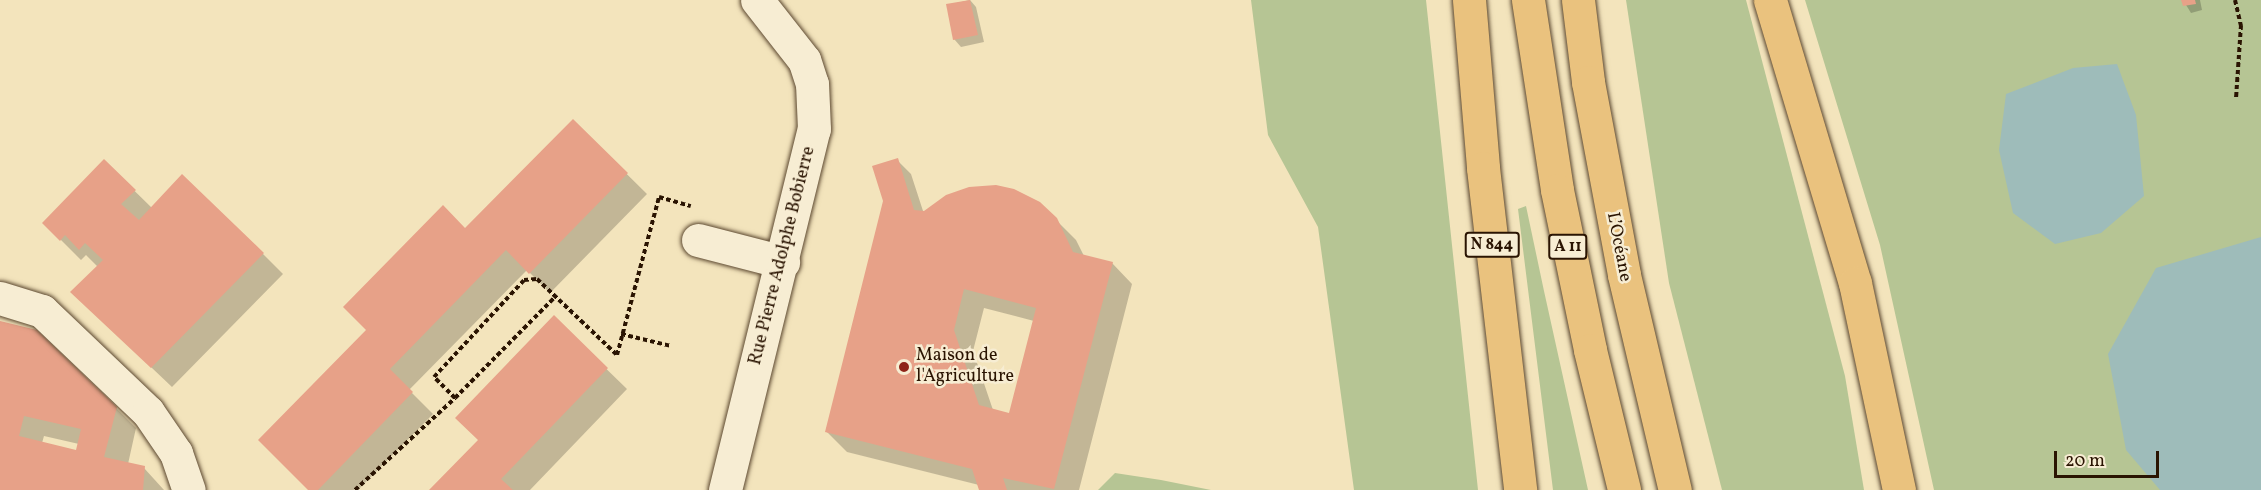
<!DOCTYPE html>
<html>
<head>
<meta charset="utf-8">
<style>
	body { margin:0 }
	#map { position:relative; width:2261px; height:490px; overflow:hidden; background:#f3e4bc; font-family:Vollkorn,serif }
	div>[style] { position:absolute }
	.green>* { inset:0; background:#b6c594 }
	.water>* { inset:0; background:#9ebcba }
	.shadow>* { inset:0; background:#0003 }
	.building>* { inset:0; background:#e7a188 }
	.path>* { height:4px; margin-top:-2px; transform-origin:0; background:repeating-linear-gradient(90deg,#2a1402 0 4.5px,transparent 0 7.5px) }
	.roads { filter:drop-shadow(0 0 2px #5c4830) drop-shadow(0 0 2px #5c4830) }
	.minor>* { height:33px; margin:-16.5px; padding:0 16.5px; transform-origin:16.5px; border-radius:16.5px; background:#f7edd3 }
	.highway>* { height:33px; margin:-16.5px; padding:0 16.5px; transform-origin:16.5px; border-radius:16.5px; background:#eac27e }
	.dots>* { width:16px; height:16px; translate:-50% -50%; box-sizing:border-box; border:3px solid #f7edd3; border-radius:50% }
	span { translate:-50% -50%; white-space:nowrap; text-align:center; line-height:1.15; -webkit-text-stroke:5px #f7edd3; paint-order:stroke }
	.shield-label span { padding:2px 4px; background:#f7edd3; border:2px solid; border-radius:4px; -webkit-text-stroke-width:0 }
	.shield-label { font-size:16px; color:#2a1402; font-weight:700 }
	.street-label { font-size:18px; color:#2a1402 }
	.poi-label { font-size:18px; color:#2a1402 }
	.left { translate:0 -50%; text-align:left }
	.scale { position:absolute; left:2054px; top:451px; width:105px; height:27px; box-sizing:border-box; border:3px solid #2a1402; border-top:0; padding-left:8px; font-size:18px; line-height:21px; white-space:nowrap; color:#2a1402; -webkit-text-stroke:4px #f7edd3; paint-order:stroke }
</style>
</head>
<body>
<div id="map">
	<div class="green">
		<div style="clip-path:polygon(1251px 0,1426px 0,1478px 490px,1354px 490px,1318px 227px,1268px 135px)"></div>
		<div style="clip-path:polygon(1626px 0,1746px 0,1845px 376px,1864px 490px,1722px 490px,1669px 283px)"></div>
		<div style="clip-path:polygon(1805px 0,2261px 0,2261px 490px,1934px 490px,1880px 245px)"></div>
		<div style="clip-path:polygon(1526px 206px,1544px 291px,1588px 490px,1553px 490px,1518px 209px)"></div>
		<div style="clip-path:polygon(1115px 473px,1161px 480px,1211px 490px,1098px 490px)"></div>
	</div>
	<div class="water">
		<div style="clip-path:polygon(2117px 64px,2136px 115px,2144px 196px,2101px 233px,2055px 244px,2013px 213px,1999px 150px,2006px 94px,2073px 68px)"></div>
		<div style="clip-path:polygon(2261px 237px,2261px 490px,2160px 490px,2126px 450px,2108px 354px,2156px 268px)"></div>
	</div>
	<div class="shadow">
		<div style="clip-path:polygon(970px 0,976px 7px,984px 42px,961px 47px,954px 39px,948px 5px)"></div>
		<div style="clip-path:polygon(2183px 0,2200px 0,2202px 10px,2191px 13px)"></div>
		<div style="clip-path:polygon(573px 121px,647px 194px,550px 293px,527px 270px,409px 390px,433px 414px,358px 490px,310px 490px,466px 230px)"></div>
		<div style="clip-path:polygon(evenodd,897px 160px,911px 174px,924px 214px,1055px 219px,1076px 240px,1084px 256px,1112px 263px,1132px 284px,1079px 490px,980px 490px,979px 485px,847px 452px,826px 431px,897px 160px,984px 308px,1034px 321px,1010px 415px,993px 410px,973px 351px,984px 308px)"></div>
		<div style="clip-path:polygon(104px 161px,152px 208px,263px 254px,283px 274px,172px 387px,93px 312px,98px 267px,86px 255px,81px 260px,44px 223px)"></div>
		<div style="clip-path:polygon(554px 318px,627px 389px,530px 490px,431px 490px,479px 440px)"></div>
		<div style="clip-path:polygon(evenodd,0 322px,116px 408px,136px 428px,128px 464px,144px 468px,164px 490px,0 490px,0 322px,44px 436px,79px 444px,77px 452px,42px 443px,44px 436px)"></div>
	</div>
	<div class="building">
		<div style="clip-path:polygon(970px 0,978px 35px,953px 40px,946px 4px)"></div>
		<div style="clip-path:polygon(2181px 0,2195px 0,2196px 4px,2183px 6px)"></div>
		<div style="clip-path:polygon(573px 119px,628px 173px,529px 274px,506px 250px,390px 369px,413px 392px,318px 490px,308px 490px,258px 440px,366px 330px,343px 307px,443px 205px,465px 228px)"></div>
		<div style="clip-path:polygon(evenodd,898px 158px,914px 210px,924px 211px,946px 195px,969px 187px,996px 185px,1014px 189px,1040px 202px,1057px 218px,1073px 252px,1113px 262px,1054px 489px,1003px 478px,1007px 490px,979px 490px,972px 469px,825px 432px,883px 201px,872px 166px,898px 158px,964px 289px,1036px 308px,1009px 413px,979px 405px,954px 330px,964px 289px)"></div>
		<div style="clip-path:polygon(104px 159px,136px 190px,121px 204px,139px 220px,182px 174px,264px 253px,151px 368px,70px 292px,103px 260px,85px 243px,79px 250px,65px 235px,60px 241px,42px 223px)"></div>
		<div style="clip-path:polygon(554px 315px,608px 368px,501px 479px,513px 490px,429px 490px,478px 440px,455px 418px)"></div>
		<div style="clip-path:polygon(evenodd,0 321px,37px 330px,117px 407px,104px 457px,145px 466px,143px 490px,0 490px,0 321px,24px 416px,81px 429px,76px 450px,19px 436px,24px 416px)"></div>
	</div>
	<div class="path">
		<div style="left:2235px;top:0;width:26px;rotate:77deg"></div>
		<div style="left:2241px;top:25px;width:73px;rotate:93.9deg"></div>
		<div style="left:621px;top:334px;width:51px;rotate:13.5deg"></div>
		<div style="left:455px;top:398px;width:142px;rotate:-45.3deg"></div>
		<div style="left:355px;top:490px;width:136px;rotate:-42.6deg"></div>
		<div style="left:455px;top:398px;width:30px;rotate:-135deg"></div>
		<div style="left:434px;top:377px;width:132px;rotate:-47.1deg"></div>
		<div style="left:524px;top:280px;width:13px;rotate:-4deg"></div>
		<div style="left:537px;top:279px;width:110px;rotate:43.5deg"></div>
		<div style="left:617px;top:355px;width:163px;rotate:-75.1deg"></div>
		<div style="left:659px;top:197px;width:33px;rotate:16deg"></div>
	</div>
	<div class="roads">
		<div class="minor">
			<div style="left:698px;top:240px;width:88px;rotate:14.5deg"></div>
			<div style="left:0;top:298px;width:44px;rotate:17.2deg"></div>
			<div style="left:42px;top:311px;width:146px;rotate:43.6deg"></div>
			<div style="left:148px;top:412px;width:50px;rotate:55.7deg"></div>
			<div style="left:176px;top:453px;width:39px;rotate:71deg"></div>
			<div style="left:725px;top:490px;width:372px;rotate:-76.2deg"></div>
			<div style="left:814px;top:129px;width:45px;rotate:-92.5deg"></div>
			<div style="left:812px;top:84px;width:25px;rotate:-108deg"></div>
			<div style="left:804px;top:60px;width:76px;rotate:-128.1deg"></div>
		</div>
		<div class="highway">
			<div style="left:1469px;top:0;width:169px;rotate:85.2deg"></div>
			<div style="left:1483px;top:168px;width:324px;rotate:83.4deg"></div>
			<div style="left:1528px;top:0;width:192px;rotate:81.3deg"></div>
			<div style="left:1557px;top:190px;width:163px;rotate:78.3deg"></div>
			<div style="left:1590px;top:350px;width:144px;rotate:76.3deg"></div>
			<div style="left:1578px;top:0;width:83px;rotate:83deg"></div>
			<div style="left:1588px;top:82px;width:196px;rotate:79.4deg"></div>
			<div style="left:1624px;top:275px;width:221px;rotate:76.7deg"></div>
			<div style="left:1770px;top:0;width:295px;rotate:73.3deg"></div>
			<div style="left:1855px;top:283px;width:212px;rotate:78deg"></div>
		</div>
	</div>
	<div class="dots">
		<div style="left:904px;top:367px;background:#8f2418"></div>
	</div>
	<div class="shield-label">
		<span style="left:1492px;top:245px">N 844</span>
		<span style="left:1568px;top:247px">A 11</span>
	</div>
	<div class="street-label">
		<span style="left:1618px;top:247px;rotate:79deg">L’Océane</span>
		<span style="left:783px;top:256px;rotate:-76deg">Rue Pierre Adolphe Bobierre</span>
	</div>
	<div class="poi-label">
		<span class="left" style="left:916px;top:367px">Maison de<br>l'Agriculture</span>
	</div>
	<div class="scale">20 m</div>
</div>
</body>
</html>
